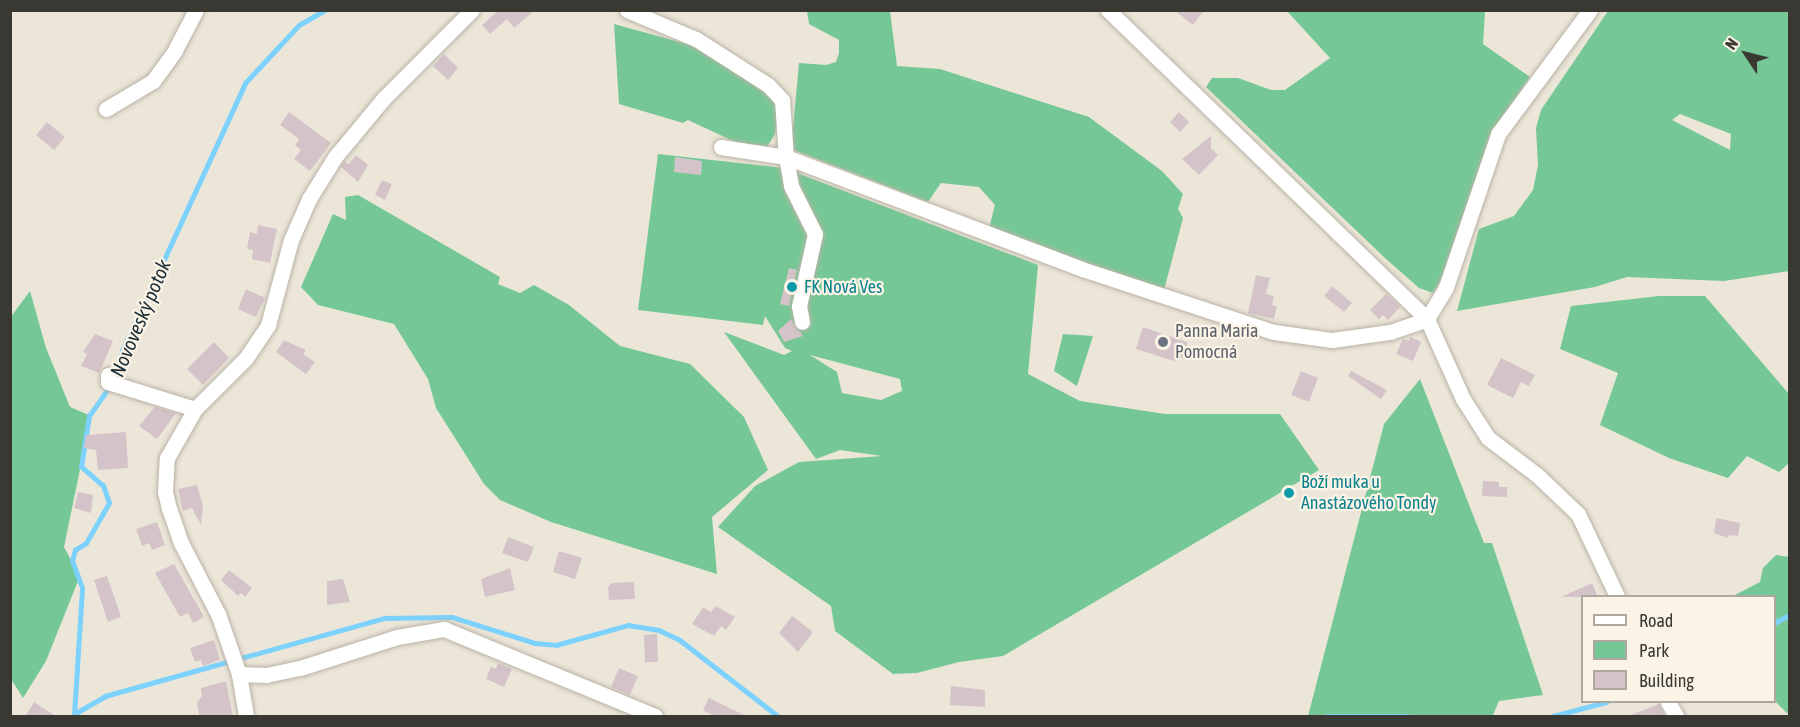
<!DOCTYPE html>
<html>
<head>
<meta charset="utf-8">
<style>
	body { margin:0 }
	#map { position:relative; width:1800px; height:727px; overflow:hidden; background:#ece6d8; font-family:"Asap Condensed",sans-serif }
	div>[style] { position:absolute }
	.green>* { inset:0; background:#75c895 }
	.stream>* { height:4.5px; margin:-2.25px; padding:0 2.25px; transform-origin:2.25px; border-radius:2.25px; background:#7cd1fd }
	.building>* { inset:0; background:#d4c4c9 }
	.roads { filter:drop-shadow(0 0 2px #b9b3a6) drop-shadow(0 0 2px #b9b3a6) }
	.minor>* { height:15px; margin:-7.5px; padding:0 7.5px; transform-origin:7.5px; border-radius:7.5px; background:#fff }
	.dots>* { width:16px; height:16px; translate:-50% -50%; box-sizing:border-box; border:3px solid #faf3e6; border-radius:50% }
	span { translate:-50% -50%; white-space:nowrap; text-align:center; line-height:1.15; -webkit-text-stroke:4.5px #faf3e6; paint-order:stroke }
	.culture-label { font-size:18px; color:#0d838f }
	.left { translate:0 -50%; text-align:left }
	.worship-label { font-size:18px; color:#5b616d }
	.water-label { font-size:20px; color:#192d37; font-style:italic }
	.frame { position:absolute; inset:0; border:12px solid #3a3832; pointer-events:none }
	.legend { position:absolute; left:1581px; top:595px; width:195px; height:108px; box-sizing:border-box; background:#faf3e6; border:2px solid #ada89e; margin:0; padding:8px 10px; list-style:none; font-size:18px; color:#3a3832 }
	.legend li { display:flex; align-items:center; gap:12px; height:30px }
	.legend b { width:30px; border:2px solid #ada89e }
	.north { position:absolute; left:1716px; top:24px; width:60px; height:60px; -webkit-text-stroke:4px #faf3e6; paint-order:stroke; rotate:305deg; font-size:16px; font-weight:700; line-height:24px; text-align:center; color:#3a3832 }
	.north::after { content:''; display:block; margin:auto; width:21px; height:27px; background:#3a3832; clip-path:polygon(50% 0,100% 100%,50% 72%,0 100%) }
</style>
</head>
<body>
<div id="map">
	<div class="green">
		<div style="clip-path:polygon(1286px 10px,1485px 11px,1483px 44px,1530px 77px,1494px 129px,1442px 278px,1433px 293px,1419px 288px,1385px 258px,1206px 87px,1212px 78px,1238px 78px,1271px 90px,1285px 90px,1330px 58px)"></div>
		<div style="clip-path:polygon(807px 11px,890px 11px,897px 66px,940px 69px,1089px 117px,1162px 171px,1183px 194px,1178px 209px,1183px 218px,1163px 294px,989px 228px,995px 205px,979px 187px,941px 183px,928px 202px,791px 149px,799px 63px,826px 65px,836px 62px,839px 53px,839px 40px,809px 24px)"></div>
		<div style="clip-path:polygon(evenodd,1608px 11px,1789px 11px,1789px 271px,1724px 281px,1627px 277px,1595px 287px,1457px 311px,1479px 229px,1514px 216px,1533px 190px,1538px 165px,1536px 128px,1541px 110px,1608px 11px,1680px 114px,1731px 134px,1730px 150px,1672px 120px,1680px 114px)"></div>
		<div style="clip-path:polygon(614px 24px,698px 47px,771px 97px,779px 108px,775px 134px,767px 147px,735px 142px,688px 120px,683px 123px,619px 104px)"></div>
		<div style="clip-path:polygon(evenodd,658px 154px,784px 168px,1038px 265px,1028px 374px,1080px 401px,1165px 414px,1280px 414px,1319px 470px,1003px 656px,959px 662px,917px 673px,893px 674px,835px 631px,831px 606px,718px 527px,755px 486px,799px 462px,882px 456px,840px 450px,816px 459px,724px 332px,784px 355px,792px 351px,785px 348px,765px 316px,763px 325px,638px 310px,658px 154px,810px 355px,900px 379px,902px 391px,881px 400px,842px 393px,837px 372px,810px 355px)"></div>
		<div style="clip-path:polygon(358px 195px,500px 277px,498px 284px,520px 293px,534px 285px,569px 305px,620px 346px,690px 364px,744px 417px,768px 470px,712px 517px,717px 574px,551px 522px,500px 500px,484px 484px,436px 408px,428px 379px,394px 324px,318px 305px,301px 287px,333px 214px,346px 220px,345px 197px)"></div>
		<div style="clip-path:polygon(30px 291px,46px 348px,70px 407px,91px 416px,64px 547px,80px 576px,46px 661px,23px 698px,11px 679px,10px 318px)"></div>
		<div style="clip-path:polygon(1659px 296px,1705px 296px,1789px 394px,1789px 463px,1779px 472px,1747px 456px,1728px 478px,1669px 458px,1600px 425px,1618px 373px,1560px 349px,1571px 306px)"></div>
		<div style="clip-path:polygon(1063px 334px,1093px 336px,1077px 386px,1054px 371px)"></div>
		<div style="clip-path:polygon(1420px 379px,1484px 543px,1492px 543px,1543px 695px,1499px 701px,1493px 715px,1488px 716px,1308px 716px,1384px 424px)"></div>
		<div style="clip-path:polygon(1776px 555px,1789px 557px,1789px 715px,1775px 701px,1774px 596px,1733px 596px,1760px 582px,1763px 568px)"></div>
	</div>
	<div class="stream">
		<div style="left:1774px;top:623px;width:18px;rotate:-27deg"></div>
		<div style="left:76px;top:713px;width:34px;rotate:-30deg"></div>
		<div style="left:105px;top:696px;width:291px;rotate:-15.6deg"></div>
		<div style="left:385px;top:618px;width:67px;rotate:-0.9deg"></div>
		<div style="left:452px;top:617px;width:87px;rotate:17.4deg"></div>
		<div style="left:535px;top:643px;width:21px;rotate:5deg"></div>
		<div style="left:556px;top:645px;width:75px;rotate:-15.5deg"></div>
		<div style="left:628px;top:625px;width:31px;rotate:9deg"></div>
		<div style="left:659px;top:630px;width:23px;rotate:25deg"></div>
		<div style="left:680px;top:640px;width:124px;rotate:37.8deg"></div>
		<div style="left:74px;top:716px;width:128px;rotate:-86.4deg"></div>
		<div style="left:82px;top:588px;width:29px;rotate:-110deg"></div>
		<div style="left:72px;top:561px;width:11px;rotate:-75deg"></div>
		<div style="left:75px;top:550px;width:13px;rotate:-32deg"></div>
		<div style="left:86px;top:543px;width:46px;rotate:-60.1deg"></div>
		<div style="left:109px;top:503px;width:18px;rotate:-109deg"></div>
		<div style="left:103px;top:486px;width:29px;rotate:-139deg"></div>
		<div style="left:81px;top:467px;width:52px;rotate:-81.1deg"></div>
		<div style="left:89px;top:416px;width:49px;rotate:-55deg"></div>
		<div style="left:117px;top:376px;width:25px;rotate:-79deg"></div>
		<div style="left:122px;top:351px;width:295px;rotate:-65.3deg"></div>
		<div style="left:245px;top:83px;width:79px;rotate:-47deg"></div>
		<div style="left:299px;top:25px;width:30px;rotate:-30deg"></div>
		<div style="left:1327px;top:716px;width:81px"></div>
		<div style="left:1553px;top:716px;width:55px;rotate:-14.8deg"></div>
	</div>
	<div class="building">
		<div style="clip-path:polygon(499px 10px,535px 10px,514px 28px,507px 19px,490px 34px,482px 25px)"></div>
		<div style="clip-path:polygon(1174px 10px,1204px 10px,1193px 25px)"></div>
		<div style="clip-path:polygon(444px 54px,458px 68px,448px 80px,433px 66px)"></div>
		<div style="clip-path:polygon(289px 112px,331px 143px,310px 171px,294px 159px,301px 150px,295px 145px,299px 139px,280px 125px)"></div>
		<div style="clip-path:polygon(1179px 112px,1189px 122px,1180px 132px,1170px 122px)"></div>
		<div style="clip-path:polygon(47px 122px,65px 137px,54px 150px,36px 135px)"></div>
		<div style="clip-path:polygon(1211px 136px,1211px 148px,1218px 155px,1199px 175px,1182px 159px)"></div>
		<div style="clip-path:polygon(356px 155px,368px 165px,358px 182px,341px 167px,344px 162px,349px 164px)"></div>
		<div style="clip-path:polygon(675px 157px,702px 161px,701px 175px,674px 172px)"></div>
		<div style="clip-path:polygon(382px 180px,392px 184px,385px 200px,375px 195px)"></div>
		<div style="clip-path:polygon(258px 225px,277px 229px,270px 263px,252px 259px,253px 250px,247px 249px,250px 232px,257px 234px)"></div>
		<div style="clip-path:polygon(789px 268px,797px 270px,789px 306px,780px 304px)"></div>
		<div style="clip-path:polygon(1256px 275px,1270px 278px,1266px 294px,1274px 296px,1272px 305px,1277px 306px,1274px 319px,1248px 313px)"></div>
		<div style="clip-path:polygon(1332px 286px,1352px 303px,1344px 312px,1324px 296px)"></div>
		<div style="clip-path:polygon(246px 289px,265px 298px,256px 317px,238px 309px)"></div>
		<div style="clip-path:polygon(1386px 294px,1400px 307px,1388px 320px,1383px 315px,1379px 319px,1370px 310px)"></div>
		<div style="clip-path:polygon(791px 319px,803px 336px,784px 342px,778px 331px)"></div>
		<div style="clip-path:polygon(1143px 327px,1187px 342px,1186px 356px,1174px 361px,1136px 349px)"></div>
		<div style="clip-path:polygon(95px 334px,113px 341px,99px 373px,81px 366px,87px 354px,83px 352px)"></div>
		<div style="clip-path:polygon(1410px 337px,1421px 342px,1413px 361px,1396px 354px,1403px 339px,1409px 341px)"></div>
		<div style="clip-path:polygon(284px 340px,306px 350px,303px 354px,315px 362px,306px 374px,276px 352px)"></div>
		<div style="clip-path:polygon(214px 342px,229px 358px,203px 385px,187px 369px)"></div>
		<div style="clip-path:polygon(1501px 358px,1535px 375px,1529px 386px,1521px 382px,1513px 398px,1487px 385px)"></div>
		<div style="clip-path:polygon(1301px 371px,1318px 378px,1309px 402px,1291px 395px)"></div>
		<div style="clip-path:polygon(1351px 371px,1387px 390px,1381px 399px,1348px 376px)"></div>
		<div style="clip-path:polygon(155px 407px,176px 413px,157px 439px,139px 426px)"></div>
		<div style="clip-path:polygon(126px 432px,128px 468px,98px 470px,96px 450px,84px 448px,86px 435px)"></div>
		<div style="clip-path:polygon(1483px 481px,1499px 482px,1499px 487px,1507px 487px,1507px 497px,1482px 496px)"></div>
		<div style="clip-path:polygon(197px 485px,203px 506px,201px 525px,192px 508px,183px 511px,178px 489px)"></div>
		<div style="clip-path:polygon(78px 492px,93px 495px,91px 513px,74px 508px)"></div>
		<div style="clip-path:polygon(1716px 518px,1740px 523px,1738px 536px,1729px 535px,1728px 538px,1714px 533px)"></div>
		<div style="clip-path:polygon(157px 522px,165px 545px,152px 550px,149px 543px,142px 546px,136px 529px)"></div>
		<div style="clip-path:polygon(508px 537px,534px 547px,528px 562px,502px 553px)"></div>
		<div style="clip-path:polygon(559px 551px,582px 558px,575px 579px,553px 572px)"></div>
		<div style="clip-path:polygon(174px 564px,204px 617px,193px 623px,188px 613px,180px 617px,155px 573px)"></div>
		<div style="clip-path:polygon(510px 568px,515px 590px,485px 597px,481px 579px)"></div>
		<div style="clip-path:polygon(229px 570px,252px 588px,245px 597px,241px 593px,238px 596px,221px 580px)"></div>
		<div style="clip-path:polygon(107px 576px,121px 617px,108px 622px,94px 580px)"></div>
		<div style="clip-path:polygon(343px 579px,350px 602px,327px 605px,327px 581px)"></div>
		<div style="clip-path:polygon(634px 582px,635px 599px,609px 600px,608px 587px,612px 583px)"></div>
		<div style="clip-path:polygon(1592px 583px,1598px 597px,1561px 597px)"></div>
		<div style="clip-path:polygon(716px 606px,735px 617px,726px 630px,721px 626px,714px 636px,692px 624px,703px 607px,711px 612px)"></div>
		<div style="clip-path:polygon(792px 616px,813px 632px,798px 652px,779px 633px)"></div>
		<div style="clip-path:polygon(657px 634px,658px 662px,645px 662px,644px 635px)"></div>
		<div style="clip-path:polygon(214px 640px,220px 660px,203px 666px,201px 660px,195px 662px,190px 648px)"></div>
		<div style="clip-path:polygon(498px 663px,512px 669px,504px 687px,486px 679px,491px 667px,496px 669px)"></div>
		<div style="clip-path:polygon(619px 668px,638px 676px,630px 695px,611px 687px)"></div>
		<div style="clip-path:polygon(226px 681px,233px 717px,199px 715px,197px 703px,202px 696px,201px 688px)"></div>
		<div style="clip-path:polygon(951px 686px,985px 690px,985px 707px,950px 705px)"></div>
		<div style="clip-path:polygon(709px 698px,748px 717px,716px 717px,703px 710px)"></div>
		<div style="clip-path:polygon(34px 702px,57px 717px,25px 717px)"></div>
		<div style="clip-path:polygon(1659px 704px,1665px 717px,1628px 717px,1628px 716px)"></div>
	</div>
	<div class="roads">
		<div class="minor">
			<div style="left:627px;top:10px;width:75px;rotate:22.8deg"></div>
			<div style="left:696px;top:39px;width:85px;rotate:32.6deg"></div>
			<div style="left:768px;top:85px;width:21px;rotate:47deg"></div>
			<div style="left:782px;top:100px;width:57px;rotate:86deg"></div>
			<div style="left:786px;top:157px;width:316px;rotate:20.7deg"></div>
			<div style="left:1082px;top:269px;width:202px;rotate:18.2deg"></div>
			<div style="left:1274px;top:332px;width:59px;rotate:7.9deg"></div>
			<div style="left:1332px;top:340px;width:59px;rotate:-7.9deg"></div>
			<div style="left:1390px;top:332px;width:39px;rotate:-19deg"></div>
			<div style="left:1427px;top:319px;width:37px;rotate:-59deg"></div>
			<div style="left:1446px;top:287px;width:162px;rotate:-71.2deg"></div>
			<div style="left:1498px;top:134px;width:154px;rotate:-53.4deg"></div>
			<div style="left:1108px;top:10px;width:444px;rotate:44.1deg"></div>
			<div style="left:1427px;top:319px;width:88px;rotate:65.8deg"></div>
			<div style="left:1463px;top:399px;width:46px;rotate:57.3deg"></div>
			<div style="left:1488px;top:438px;width:61px;rotate:37.1deg"></div>
			<div style="left:1537px;top:475px;width:57px;rotate:43.6deg"></div>
			<div style="left:1578px;top:514px;width:91px;rotate:64.6deg"></div>
			<div style="left:106px;top:109px;width:55px;rotate:-30.8deg"></div>
			<div style="left:153px;top:81px;width:36px;rotate:-54deg"></div>
			<div style="left:174px;top:52px;width:47px;rotate:-62.4deg"></div>
			<div style="left:721px;top:147px;width:66px;rotate:8.7deg"></div>
			<div style="left:786px;top:157px;width:29px;rotate:80deg"></div>
			<div style="left:791px;top:186px;width:54px;rotate:63.4deg"></div>
			<div style="left:815px;top:234px;width:74px;rotate:102.5deg"></div>
			<div style="left:799px;top:306px;width:16px;rotate:79deg"></div>
			<div style="left:108px;top:375px;width:7px;rotate:90deg"></div>
			<div style="left:108px;top:382px;width:91px;rotate:17.2deg"></div>
			<div style="left:239px;top:674px;width:27px;rotate:2deg"></div>
			<div style="left:266px;top:675px;width:35px;rotate:-12deg"></div>
			<div style="left:300px;top:668px;width:102px;rotate:-17.7deg"></div>
			<div style="left:397px;top:637px;width:48px;rotate:-9.7deg"></div>
			<div style="left:444px;top:629px;width:228px;rotate:22.4deg"></div>
			<div style="left:1668px;top:702px;width:16px;rotate:60deg"></div>
			<div style="left:246px;top:716px;width:43px;rotate:-99.5deg"></div>
			<div style="left:239px;top:674px;width:64px;rotate:-109.3deg"></div>
			<div style="left:218px;top:614px;width:80px;rotate:-117.5deg"></div>
			<div style="left:181px;top:543px;width:36px;rotate:-109deg"></div>
			<div style="left:169px;top:509px;width:17px;rotate:-103deg"></div>
			<div style="left:165px;top:492px;width:34px;rotate:-87deg"></div>
			<div style="left:167px;top:458px;width:56px;rotate:-60.3deg"></div>
			<div style="left:195px;top:409px;width:72px;rotate:-45deg"></div>
			<div style="left:246px;top:358px;width:40px;rotate:-56deg"></div>
			<div style="left:268px;top:325px;width:88px;rotate:-74.9deg"></div>
			<div style="left:291px;top:240px;width:45px;rotate:-66.3deg"></div>
			<div style="left:309px;top:199px;width:49px;rotate:-58.2deg"></div>
			<div style="left:335px;top:157px;width:77px;rotate:-50.3deg"></div>
			<div style="left:384px;top:98px;width:124px;rotate:-45deg"></div>
		</div>
	</div>
	<div class="dots">
		<div style="left:792px;top:287px;background:#0f9aa8"></div>
		<div style="left:1163px;top:342px;background:#6b7280"></div>
		<div style="left:1289px;top:493px;background:#0f9aa8"></div>
	</div>
	<div class="culture-label">
		<span class="left" style="left:804px;top:287px">FK Nová Ves</span>
		<span class="left" style="left:1301px;top:493px">Boží muka u<br>Anastázového Tondy</span>
	</div>
	<div class="worship-label">
		<span class="left" style="left:1175px;top:342px">Panna Maria<br>Pomocná</span>
	</div>
	<div class="water-label">
		<span style="left:140px;top:318px;rotate:-67deg">Novoveský potok</span>
	</div>
	<div class="frame"></div>
	<ul class="legend">
	<li><b style="height:8px;background:#fff"></b>Road</li>
	<li><b style="height:16px;background:#75c895"></b>Park</li>
	<li><b style="height:16px;background:#d4c4c9"></b>Building</li>
	</ul>
	<div class="north">N</div>
</div>
</body>
</html>
